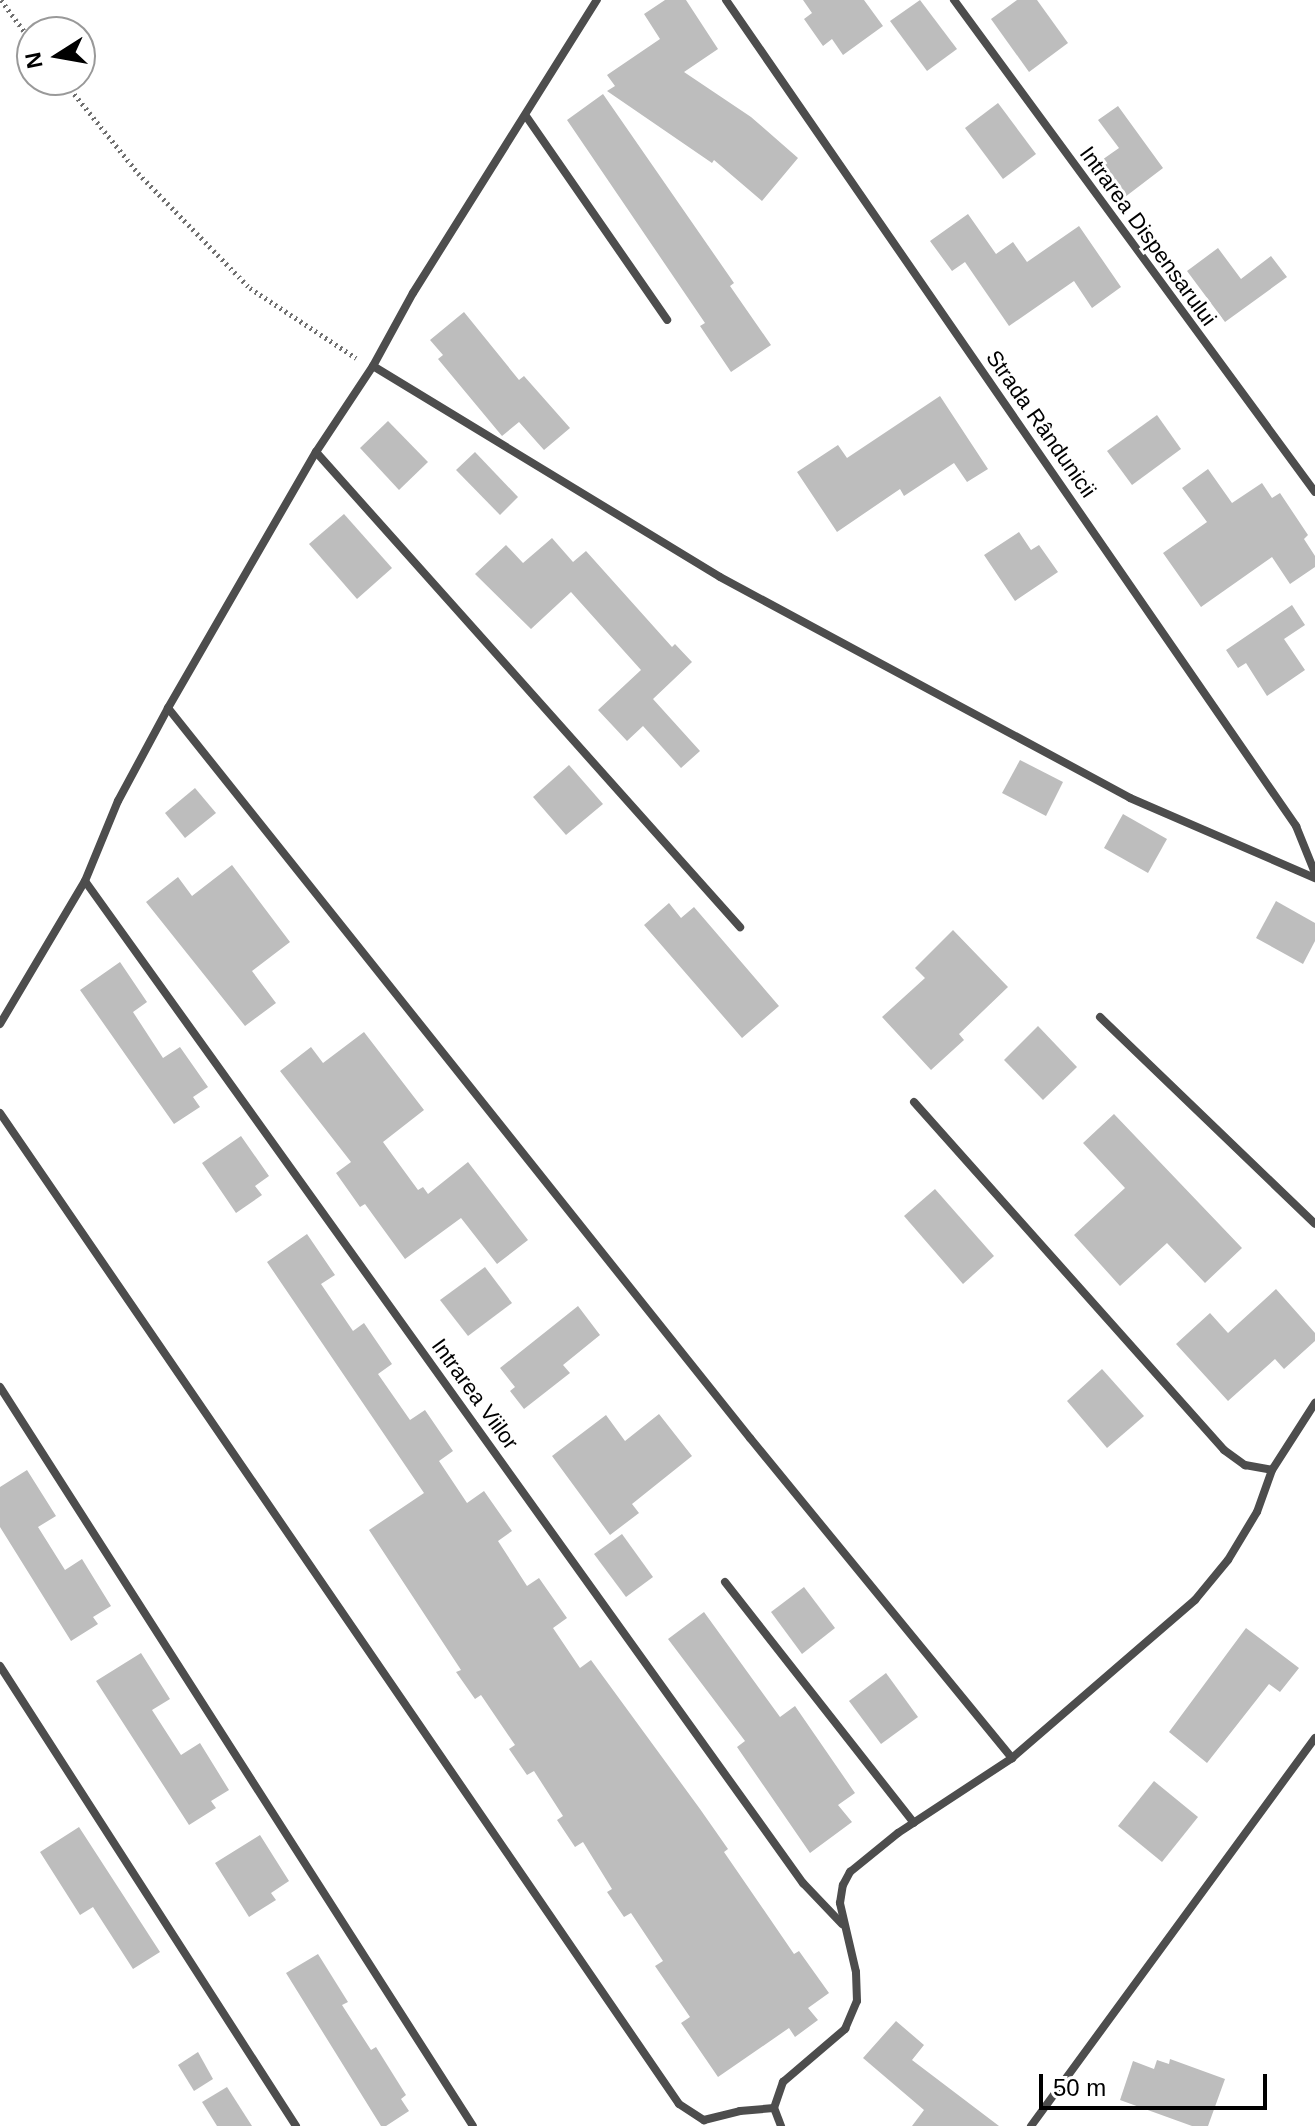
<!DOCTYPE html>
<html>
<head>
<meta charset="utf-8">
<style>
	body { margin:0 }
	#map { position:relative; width:1315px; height:2126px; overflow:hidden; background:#fff; font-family:Arial,sans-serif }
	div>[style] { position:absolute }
	.building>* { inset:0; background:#bdbdbd }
	.path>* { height:5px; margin-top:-2.5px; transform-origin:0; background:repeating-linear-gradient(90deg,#6f6f6f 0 2px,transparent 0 6px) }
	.street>* { height:8px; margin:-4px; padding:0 4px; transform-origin:4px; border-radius:4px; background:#4d4d4d }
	span { translate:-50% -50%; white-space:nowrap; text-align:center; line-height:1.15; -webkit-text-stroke:6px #fff; paint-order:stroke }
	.street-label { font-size:22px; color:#000 }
	.north { position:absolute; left:16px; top:16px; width:80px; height:80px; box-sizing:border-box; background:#fff; border:2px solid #999; border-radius:50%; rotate:259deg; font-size:22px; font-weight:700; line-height:32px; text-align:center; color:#000 }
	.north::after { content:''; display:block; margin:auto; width:28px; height:36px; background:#000; clip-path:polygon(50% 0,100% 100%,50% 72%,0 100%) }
	.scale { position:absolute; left:1039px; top:2074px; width:228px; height:36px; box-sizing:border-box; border:4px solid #000; border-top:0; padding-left:10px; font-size:24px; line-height:28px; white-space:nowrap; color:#000; -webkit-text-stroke:6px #fff; paint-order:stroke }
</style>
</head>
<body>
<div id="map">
	<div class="building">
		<div style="clip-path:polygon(665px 0,686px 0,718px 49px,684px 72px,751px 117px,798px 158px,762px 201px,714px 160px,712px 163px,607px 91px,615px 86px,607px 75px,660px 39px,644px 14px)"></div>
		<div style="clip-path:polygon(803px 0,864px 0,883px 26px,843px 55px,832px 39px,823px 46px,804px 19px,812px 13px)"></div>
		<div style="clip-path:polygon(920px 0,957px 49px,927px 71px,890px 21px)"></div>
		<div style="clip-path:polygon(1017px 0,1037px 0,1068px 43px,1029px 72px,991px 19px)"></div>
		<div style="clip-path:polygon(603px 94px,734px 283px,730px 286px,771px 345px,731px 372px,700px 326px,705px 323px,567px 120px)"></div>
		<div style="clip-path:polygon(998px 103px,1036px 154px,1003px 179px,965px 128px)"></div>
		<div style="clip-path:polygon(1118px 106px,1163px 168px,1125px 197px,1099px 162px,1119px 148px,1098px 120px)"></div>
		<div style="clip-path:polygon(968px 214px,996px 254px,1013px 242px,1027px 262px,1079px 226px,1121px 287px,1092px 308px,1074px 281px,1009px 326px,965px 262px,952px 271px,930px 241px)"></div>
		<div style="clip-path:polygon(1218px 248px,1241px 279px,1271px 256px,1287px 277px,1225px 322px,1187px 271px)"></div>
		<div style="clip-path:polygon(464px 312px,519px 380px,524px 376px,570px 428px,544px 450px,519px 422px,502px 436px,438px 359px,443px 355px,430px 340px)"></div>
		<div style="clip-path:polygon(940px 396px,988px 469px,967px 482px,954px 463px,904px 496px,900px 489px,837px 532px,797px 472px,838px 445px,847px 458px)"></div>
		<div style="clip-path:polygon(1157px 415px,1181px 449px,1132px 485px,1107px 451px)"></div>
		<div style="clip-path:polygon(388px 421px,428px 462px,399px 490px,360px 448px)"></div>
		<div style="clip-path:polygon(475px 452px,518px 497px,500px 515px,456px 470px)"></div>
		<div style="clip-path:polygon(1208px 469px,1232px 503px,1262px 483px,1272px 498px,1280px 493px,1308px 535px,1304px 539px,1315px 556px,1315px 567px,1290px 584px,1272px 557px,1201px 607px,1163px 553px,1207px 522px,1182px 488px)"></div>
		<div style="clip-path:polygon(344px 514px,392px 568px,357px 599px,309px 544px)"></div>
		<div style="clip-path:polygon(1019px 532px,1031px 550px,1039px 545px,1058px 572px,1015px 601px,984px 555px)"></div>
		<div style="clip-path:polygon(552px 538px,573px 562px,586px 551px,672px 647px,675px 644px,692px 662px,653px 699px,700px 751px,681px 768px,643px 726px,627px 741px,598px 710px,641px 670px,571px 592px,531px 629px,475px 574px,506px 545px,523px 563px)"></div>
		<div style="clip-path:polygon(1292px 605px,1305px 625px,1284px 639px,1305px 670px,1267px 696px,1246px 663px,1238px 668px,1226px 650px)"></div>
		<div style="clip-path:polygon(1020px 760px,1063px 782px,1046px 816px,1002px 793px)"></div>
		<div style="clip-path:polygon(569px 765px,603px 804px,566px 835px,533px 797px)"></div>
		<div style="clip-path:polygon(195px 788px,216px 813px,185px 838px,165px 813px)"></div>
		<div style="clip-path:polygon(1123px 814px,1167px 839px,1148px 873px,1104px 848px)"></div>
		<div style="clip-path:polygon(232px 865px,290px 942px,252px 971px,276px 1003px,245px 1026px,146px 902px,178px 877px,192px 896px)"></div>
		<div style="clip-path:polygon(1276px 901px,1315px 923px,1315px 941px,1303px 964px,1256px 938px)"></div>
		<div style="clip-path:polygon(669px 903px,681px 918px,694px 907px,779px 1006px,742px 1038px,644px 925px)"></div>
		<div style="clip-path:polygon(953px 930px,1008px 987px,959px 1034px,964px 1040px,931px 1070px,882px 1017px,925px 978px,915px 968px)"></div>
		<div style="clip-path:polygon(120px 962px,147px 1002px,133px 1012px,163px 1058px,180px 1047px,208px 1087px,193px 1097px,200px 1107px,174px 1124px,80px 990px)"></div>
		<div style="clip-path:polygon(1038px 1026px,1077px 1067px,1043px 1100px,1004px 1060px)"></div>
		<div style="clip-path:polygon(364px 1032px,424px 1110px,383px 1142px,418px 1190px,423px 1187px,428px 1194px,468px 1162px,528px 1240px,497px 1264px,461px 1218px,405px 1259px,365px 1204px,360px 1207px,336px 1173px,351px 1162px,280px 1071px,311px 1047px,323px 1063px)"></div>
		<div style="clip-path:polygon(1114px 1114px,1242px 1248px,1205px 1283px,1167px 1243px,1120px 1286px,1074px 1235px,1125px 1188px,1083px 1143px)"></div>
		<div style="clip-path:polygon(241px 1136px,269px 1176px,255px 1186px,262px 1195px,236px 1213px,202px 1163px)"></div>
		<div style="clip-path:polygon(935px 1189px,994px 1256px,963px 1284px,904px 1216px)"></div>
		<div style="clip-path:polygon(307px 1234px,335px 1275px,321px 1284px,353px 1331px,364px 1323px,392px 1364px,378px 1374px,410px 1420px,425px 1410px,453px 1451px,439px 1461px,467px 1503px,484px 1491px,512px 1531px,498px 1541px,527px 1586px,539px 1578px,567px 1618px,553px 1628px,580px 1668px,591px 1660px,700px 1809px,728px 1849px,724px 1852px,794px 1954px,799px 1951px,829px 1993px,808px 2008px,818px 2020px,795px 2037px,789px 2028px,718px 2077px,681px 2023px,690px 2017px,655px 1966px,663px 1961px,631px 1913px,624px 1917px,607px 1892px,612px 1889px,583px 1842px,575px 1847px,557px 1820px,563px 1816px,534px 1771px,527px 1775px,509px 1749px,515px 1745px,481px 1695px,475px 1699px,456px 1672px,461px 1670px,369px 1530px,424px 1493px,267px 1262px)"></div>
		<div style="clip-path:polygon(485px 1267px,512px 1303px,468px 1336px,440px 1300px)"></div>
		<div style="clip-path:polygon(1276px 1289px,1315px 1333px,1315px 1341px,1284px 1369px,1275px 1359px,1228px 1401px,1176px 1344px,1210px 1313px,1228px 1333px)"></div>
		<div style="clip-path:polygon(578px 1306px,600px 1335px,563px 1365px,570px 1373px,524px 1409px,510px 1391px,515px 1387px,500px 1368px)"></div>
		<div style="clip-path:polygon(1102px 1369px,1144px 1416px,1107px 1448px,1067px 1401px)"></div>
		<div style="clip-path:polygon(659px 1414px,692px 1456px,632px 1504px,639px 1513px,610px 1535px,552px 1456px,606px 1415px,625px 1441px)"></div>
		<div style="clip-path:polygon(27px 1470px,56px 1516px,38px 1527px,65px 1570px,82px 1559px,111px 1606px,93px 1617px,98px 1624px,71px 1641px,0 1527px,0 1487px)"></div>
		<div style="clip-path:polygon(622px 1534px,653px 1577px,626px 1597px,594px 1554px)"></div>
		<div style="clip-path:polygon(804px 1587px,835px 1628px,802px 1654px,771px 1612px)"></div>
		<div style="clip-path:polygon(704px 1612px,780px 1717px,795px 1706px,855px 1793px,838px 1805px,852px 1822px,810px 1853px,737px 1747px,745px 1741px,668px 1639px)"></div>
		<div style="clip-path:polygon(1246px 1628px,1299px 1668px,1280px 1692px,1269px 1684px,1207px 1763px,1169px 1732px)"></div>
		<div style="clip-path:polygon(141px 1653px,170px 1699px,152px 1710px,181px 1755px,200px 1743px,229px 1790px,211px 1801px,216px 1808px,189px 1825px,96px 1681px)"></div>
		<div style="clip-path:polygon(886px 1673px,918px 1717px,881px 1744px,849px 1701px)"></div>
		<div style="clip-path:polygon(1154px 1781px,1198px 1817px,1162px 1862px,1118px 1826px)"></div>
		<div style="clip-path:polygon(79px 1827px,160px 1952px,133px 1969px,93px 1907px,80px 1915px,40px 1852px)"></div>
		<div style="clip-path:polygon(260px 1835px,289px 1881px,271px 1893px,276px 1900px,249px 1917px,215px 1863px)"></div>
		<div style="clip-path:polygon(318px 1954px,348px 2002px,342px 2005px,371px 2050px,376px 2047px,406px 2095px,401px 2099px,409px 2111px,386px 2126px,381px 2126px,286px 1973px)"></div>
		<div style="clip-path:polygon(896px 2021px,924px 2045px,912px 2060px,999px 2126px,912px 2126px,924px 2110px,863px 2058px)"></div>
		<div style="clip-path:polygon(198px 2052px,213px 2079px,194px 2091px,178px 2065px)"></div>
		<div style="clip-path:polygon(1170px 2059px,1225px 2079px,1208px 2126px,1192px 2126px,1120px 2100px,1133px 2061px,1154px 2069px,1157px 2060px,1169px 2064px)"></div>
		<div style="clip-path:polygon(227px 2087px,252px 2126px,217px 2126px,202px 2102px)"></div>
	</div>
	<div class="path">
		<div style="left:1px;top:0;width:52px;rotate:53.6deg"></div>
		<div style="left:63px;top:80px;width:119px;rotate:51.1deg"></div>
		<div style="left:138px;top:173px;width:161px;rotate:45.8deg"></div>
		<div style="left:250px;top:288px;width:127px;rotate:33.4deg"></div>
	</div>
	<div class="street">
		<div style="left:726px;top:0;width:1004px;rotate:55.39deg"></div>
		<div style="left:1296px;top:826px;width:51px;rotate:68deg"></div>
		<div style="left:954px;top:0;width:610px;rotate:53.73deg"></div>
		<div style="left:526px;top:116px;width:248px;rotate:55.3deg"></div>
		<div style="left:373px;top:366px;width:406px;rotate:31.3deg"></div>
		<div style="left:720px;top:577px;width:466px;rotate:28.3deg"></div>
		<div style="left:1130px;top:798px;width:202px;rotate:23.4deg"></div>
		<div style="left:316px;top:452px;width:637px;rotate:48.25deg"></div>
		<div style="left:168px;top:708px;width:934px;rotate:51.44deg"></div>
		<div style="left:750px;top:1438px;width:414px;rotate:50.7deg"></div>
		<div style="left:85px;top:881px;width:1233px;rotate:54.38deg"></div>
		<div style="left:803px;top:1883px;width:57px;rotate:46.4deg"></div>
		<div style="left:1100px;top:1017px;width:298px;rotate:43.9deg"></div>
		<div style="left:0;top:1024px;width:166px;rotate:-59.3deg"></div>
		<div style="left:85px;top:881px;width:87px;rotate:-67.6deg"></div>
		<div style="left:118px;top:801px;width:106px;rotate:-61.7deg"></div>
		<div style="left:168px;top:708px;width:296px;rotate:-60deg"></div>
		<div style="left:316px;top:452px;width:103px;rotate:-56.5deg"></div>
		<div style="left:373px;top:366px;width:83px;rotate:-61.3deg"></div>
		<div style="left:413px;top:293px;width:346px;rotate:-57.9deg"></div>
		<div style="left:914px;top:1102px;width:466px;rotate:48.3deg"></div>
		<div style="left:1224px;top:1450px;width:26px;rotate:36deg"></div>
		<div style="left:1245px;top:1465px;width:27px;rotate:10deg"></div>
		<div style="left:0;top:1113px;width:1201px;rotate:55.58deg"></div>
		<div style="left:679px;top:2104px;width:30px;rotate:33deg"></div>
		<div style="left:704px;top:2120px;width:37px;rotate:-14deg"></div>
		<div style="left:740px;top:2111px;width:34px;rotate:-5deg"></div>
		<div style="left:0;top:1387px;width:877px;rotate:57.38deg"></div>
		<div style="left:725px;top:1582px;width:306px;rotate:51.9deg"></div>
		<div style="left:0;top:1666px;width:547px;rotate:57.24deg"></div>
		<div style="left:781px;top:2126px;width:19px;rotate:-111deg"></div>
		<div style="left:774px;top:2108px;width:28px;rotate:-71deg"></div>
		<div style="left:783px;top:2082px;width:82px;rotate:-40.5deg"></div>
		<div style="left:845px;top:2029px;width:30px;rotate:-67deg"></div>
		<div style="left:857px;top:2001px;width:29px;rotate:-92deg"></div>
		<div style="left:856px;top:1972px;width:71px;rotate:-103.1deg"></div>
		<div style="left:840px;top:1903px;width:18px;rotate:-81deg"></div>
		<div style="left:843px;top:1885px;width:15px;rotate:-62deg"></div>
		<div style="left:850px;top:1872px;width:62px;rotate:-39.1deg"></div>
		<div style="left:898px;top:1833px;width:136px;rotate:-33.3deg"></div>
		<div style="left:1012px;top:1758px;width:242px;rotate:-40.8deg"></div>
		<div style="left:1195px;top:1600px;width:52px;rotate:-50.5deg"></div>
		<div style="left:1228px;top:1560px;width:56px;rotate:-58.9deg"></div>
		<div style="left:1257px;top:1512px;width:45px;rotate:-70.3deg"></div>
		<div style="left:1272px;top:1470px;width:80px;rotate:-57.3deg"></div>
		<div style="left:1031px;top:2126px;width:481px;rotate:-53.8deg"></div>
	</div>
	<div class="street-label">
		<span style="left:1148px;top:236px;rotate:54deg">Intrarea Dispensarului</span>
		<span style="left:1041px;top:424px;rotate:55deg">Strada Rândunicii</span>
		<span style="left:475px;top:1394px;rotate:54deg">Intrarea Viilor</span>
	</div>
	<div class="north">N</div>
	<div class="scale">50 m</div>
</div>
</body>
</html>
